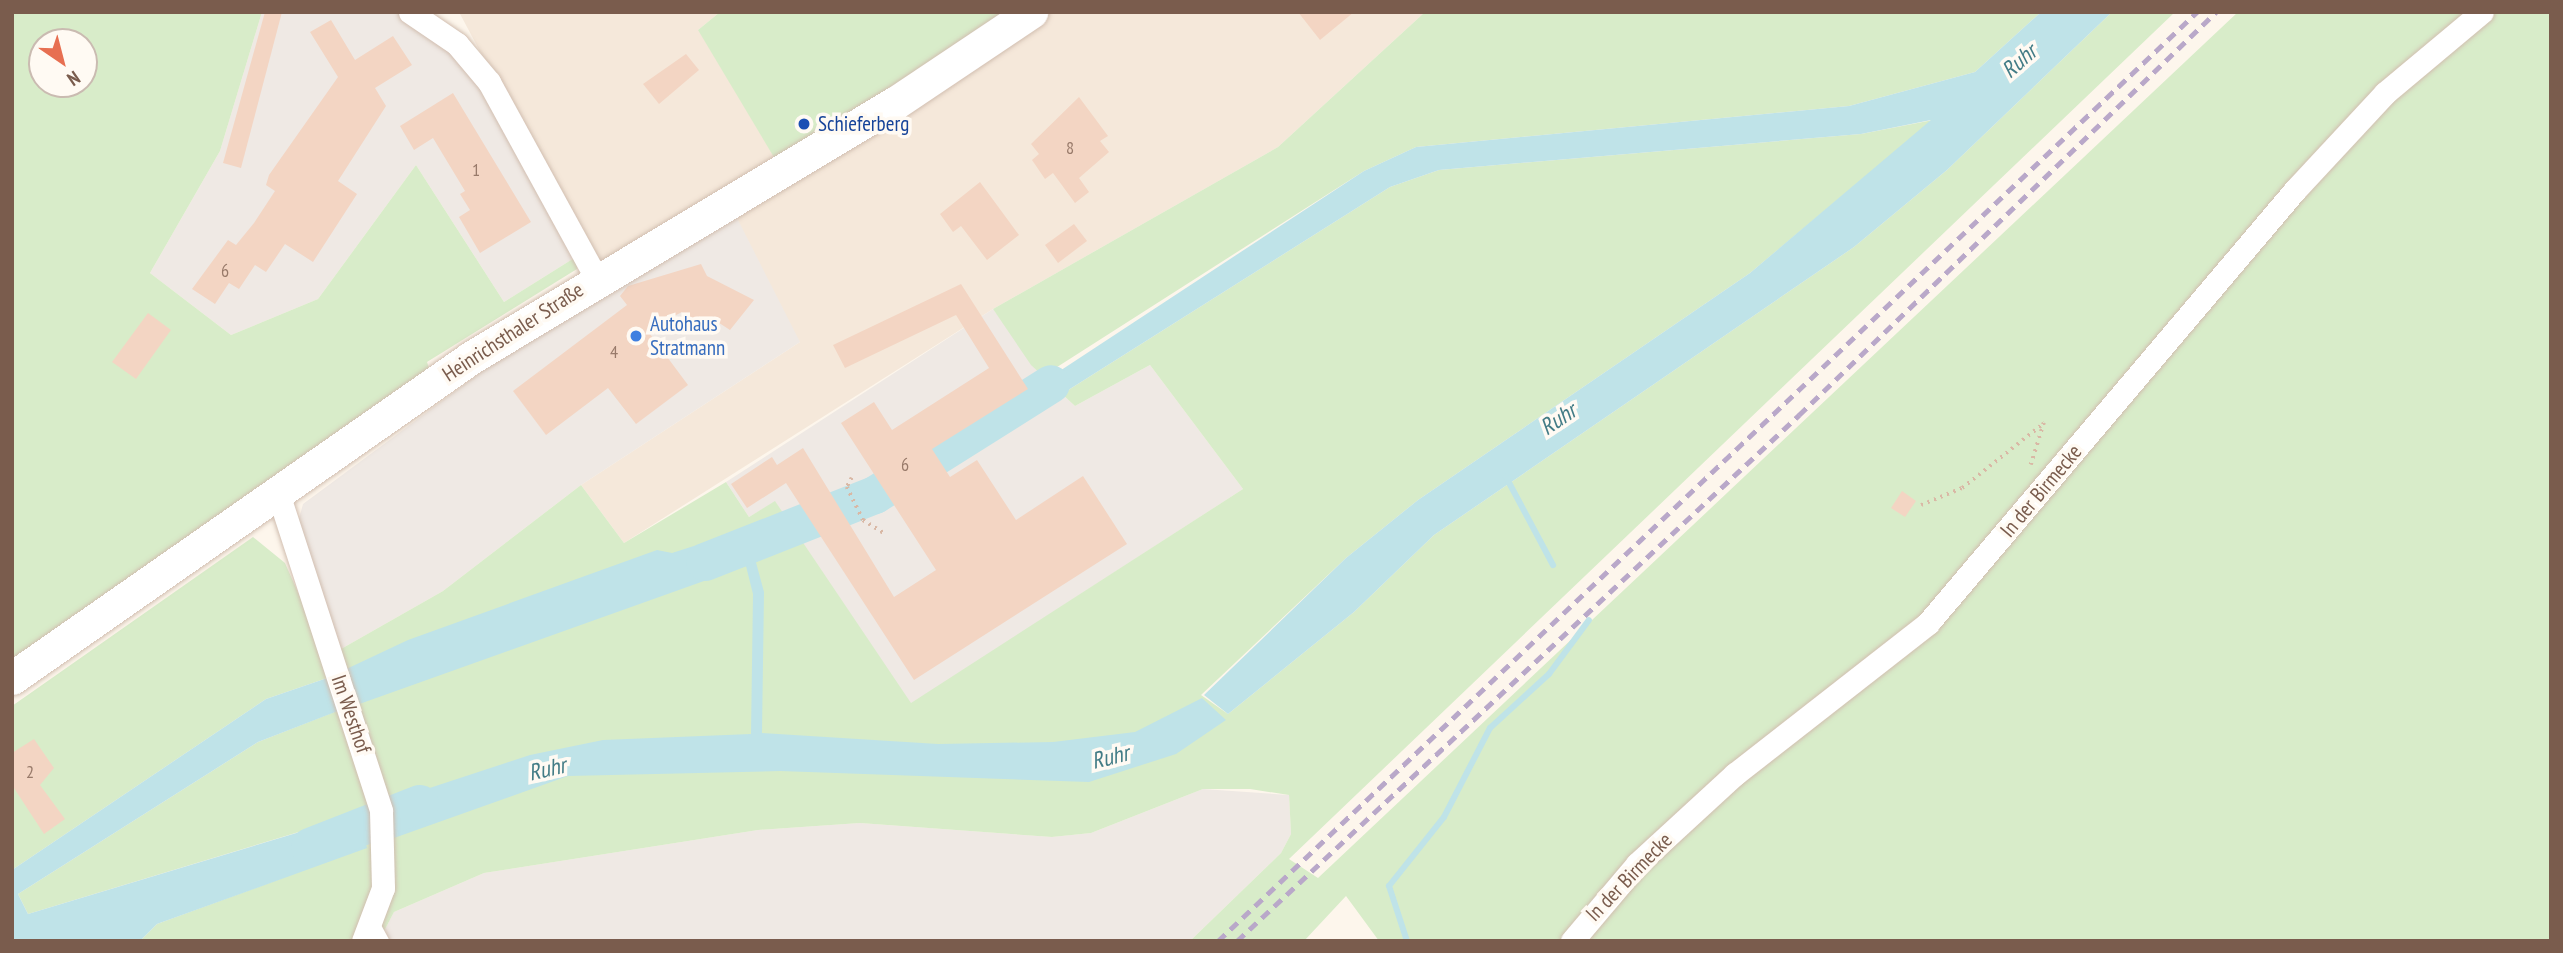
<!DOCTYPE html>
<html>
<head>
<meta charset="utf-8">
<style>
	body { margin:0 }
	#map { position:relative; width:2563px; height:953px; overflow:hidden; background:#fdf6ec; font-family:"PT Sans Narrow",sans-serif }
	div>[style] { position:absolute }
	.residential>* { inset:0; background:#f5e8da }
	.industrial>* { inset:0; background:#efe9e4 }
	.green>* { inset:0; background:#d8ecc9 }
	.water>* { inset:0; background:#bfe3e8 }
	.stream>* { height:6px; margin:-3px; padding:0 3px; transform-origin:3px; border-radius:3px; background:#bfe3e8 }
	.river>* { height:38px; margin:-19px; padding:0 19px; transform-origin:19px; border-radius:19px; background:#bfe3e8 }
	.building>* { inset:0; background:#f3d5c3 }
	.path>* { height:3.5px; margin-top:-1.75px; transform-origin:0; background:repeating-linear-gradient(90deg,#d9b8a5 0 2px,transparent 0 7px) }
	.roads { filter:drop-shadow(0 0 2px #d1beb0) drop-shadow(0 0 2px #d1beb0) }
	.lane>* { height:12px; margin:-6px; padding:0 6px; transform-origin:6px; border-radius:6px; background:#fff }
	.street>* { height:23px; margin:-11.5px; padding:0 11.5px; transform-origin:11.5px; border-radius:11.5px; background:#fff }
	.secondary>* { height:33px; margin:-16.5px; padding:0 16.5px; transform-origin:16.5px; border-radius:16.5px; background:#fff }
	.rail>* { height:5px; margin-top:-2.5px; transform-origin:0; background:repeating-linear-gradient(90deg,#b9a8c9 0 10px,transparent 0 17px) }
	.dots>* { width:19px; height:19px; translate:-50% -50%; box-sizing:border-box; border:4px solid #fffaf3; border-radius:50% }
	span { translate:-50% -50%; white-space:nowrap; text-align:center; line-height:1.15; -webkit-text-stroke:7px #fffaf3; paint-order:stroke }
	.number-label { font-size:18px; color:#987a6a }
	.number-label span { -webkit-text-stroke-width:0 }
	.transit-label { font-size:21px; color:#164399 }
	.left { translate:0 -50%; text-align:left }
	.shop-label { font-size:21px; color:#366cbe }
	.street-label { font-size:21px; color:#7a5c4d }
	.water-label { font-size:23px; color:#437c86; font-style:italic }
	.frame { position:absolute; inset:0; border:14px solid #7a5c4d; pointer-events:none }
	.north { position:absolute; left:28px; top:28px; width:70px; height:70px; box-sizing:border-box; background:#fffaf3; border:2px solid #cabbb1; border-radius:50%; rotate:145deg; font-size:19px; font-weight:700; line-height:28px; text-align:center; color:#7a5c4d }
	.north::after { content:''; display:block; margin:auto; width:24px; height:32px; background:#e76f51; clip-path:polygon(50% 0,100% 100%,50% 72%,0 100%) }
</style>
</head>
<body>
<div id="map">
	<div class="residential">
		<div style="clip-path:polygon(459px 12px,720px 12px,698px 30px,1005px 12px,1425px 12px,1278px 147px,993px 309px,624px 543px,581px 485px,800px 342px,603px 282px)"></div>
	</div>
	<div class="industrial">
		<div style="clip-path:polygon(262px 12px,397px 12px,447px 40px,501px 111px,579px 255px,504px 302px,416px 165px,318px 299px,231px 335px,150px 273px,220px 151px)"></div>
		<div style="clip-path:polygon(736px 216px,800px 342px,581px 485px,443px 591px,341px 649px,297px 526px,303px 504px,603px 282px)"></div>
		<div style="clip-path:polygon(993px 309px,1043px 376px,1005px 407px,1016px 423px,1062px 394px,1075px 406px,1150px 365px,1243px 489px,911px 704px,775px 502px,749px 517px,726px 482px)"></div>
		<div style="clip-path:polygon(1203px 789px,1289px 795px,1291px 834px,1281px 853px,1190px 941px,379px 941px,394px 912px,484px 873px,758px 830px,860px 823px,1052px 837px,1091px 833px)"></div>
	</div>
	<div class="green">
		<div style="clip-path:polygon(evenodd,12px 12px,262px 12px,220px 151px,150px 273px,231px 335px,318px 299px,416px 165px,504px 302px,579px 255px,577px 269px,427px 362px,429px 368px,12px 660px,12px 12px,42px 42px,84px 42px,84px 84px,42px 84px,42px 42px)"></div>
		<div style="clip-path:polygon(720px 12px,1005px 12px,924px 72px,775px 159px,698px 30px)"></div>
		<div style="clip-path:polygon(1425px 12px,2041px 12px,1975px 72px,1849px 106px,1416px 147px,1364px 171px,1043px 376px,1031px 365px,993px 309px,1278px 147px)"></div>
		<div style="clip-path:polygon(2112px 12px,2175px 12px,1289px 859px,1318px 878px,2238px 12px,2551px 12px,2551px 941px,1379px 941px,1346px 896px,1304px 941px,1190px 941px,1281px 853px,1291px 834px,1289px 795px,1250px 789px,1203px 789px,1091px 833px,1052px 837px,860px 823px,758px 830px,484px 873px,394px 912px,379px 941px,140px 941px,157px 924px,280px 879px,355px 815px,28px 914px,18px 894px,258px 742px,342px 709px,333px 676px,266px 699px,12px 870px,12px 706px,253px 537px,285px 563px,354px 719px,341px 649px,443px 591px,581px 485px,624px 543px,726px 482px,749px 517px,775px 501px,911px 703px,1243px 489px,1150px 365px,1075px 406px,1062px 394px,1390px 187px,1439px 170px,1861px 134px,1933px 120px,1750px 273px,1418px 500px,1346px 558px,1201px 695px,1228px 714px,1354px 612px,1434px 535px,1854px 247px,1947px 170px)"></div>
	</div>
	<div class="water">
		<div style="clip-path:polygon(2041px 12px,2112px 12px,1947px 170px,1854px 247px,1434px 535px,1354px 612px,1228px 714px,1204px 695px,1346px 558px,1418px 500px,1750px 273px,1931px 120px,1861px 134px,1439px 170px,1390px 187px,1016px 423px,1005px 407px,1364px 171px,1416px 147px,1849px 106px,1975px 72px)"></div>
		<div style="clip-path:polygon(747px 529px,764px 592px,762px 733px,938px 744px,1053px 742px,1135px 732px,1202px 698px,1226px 720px,1176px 754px,1089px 782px,780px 771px,568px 776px,394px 838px,384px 803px,530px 755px,603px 740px,751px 734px,753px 594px,746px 566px,351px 707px,340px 672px,408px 640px,657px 550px,672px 553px)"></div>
		<div style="clip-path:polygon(333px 676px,343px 709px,258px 742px,18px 894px,28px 914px,356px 815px,367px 848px,157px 924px,140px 941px,12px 941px,12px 870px,266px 699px)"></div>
	</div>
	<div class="stream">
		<div style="left:1506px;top:477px;width:100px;rotate:61.9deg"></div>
		<div style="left:1407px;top:941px;width:58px;rotate:-108.1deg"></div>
		<div style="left:1389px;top:886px;width:88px;rotate:-51.4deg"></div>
		<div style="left:1444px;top:817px;width:100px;rotate:-62.7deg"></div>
		<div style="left:1490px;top:728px;width:80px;rotate:-42.5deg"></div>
		<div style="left:1549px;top:674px;width:67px;rotate:-53.5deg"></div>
	</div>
	<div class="river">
		<div style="left:705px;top:562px;width:183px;rotate:-21.5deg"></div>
		<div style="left:875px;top:495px;width:208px;rotate:-32.2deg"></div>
		<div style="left:310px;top:847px;width:118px;rotate:-21.4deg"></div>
	</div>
	<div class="building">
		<div style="clip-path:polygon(265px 12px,282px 12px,241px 168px,223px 163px)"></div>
		<div style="clip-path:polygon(1298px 12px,1354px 12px,1320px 40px)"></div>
		<div style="clip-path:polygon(331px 20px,355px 60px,393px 36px,412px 65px,375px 88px,386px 106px,338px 181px,357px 194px,313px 262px,285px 244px,266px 272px,255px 265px,239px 289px,229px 283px,215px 304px,192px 289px,228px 240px,236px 245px,254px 223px,275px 191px,266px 185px,269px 175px,338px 77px,310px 32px)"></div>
		<div style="clip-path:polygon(686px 54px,699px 70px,659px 104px,643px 84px)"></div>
		<div style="clip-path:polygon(453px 93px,531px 222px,480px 253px,459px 217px,470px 210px,460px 194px,465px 191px,433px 138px,414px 150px,400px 126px)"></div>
		<div style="clip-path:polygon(1079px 97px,1108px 136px,1100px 141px,1109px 152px,1079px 178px,1089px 192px,1075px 203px,1053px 173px,1045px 179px,1032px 160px,1039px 154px,1031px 144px)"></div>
		<div style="clip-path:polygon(980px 182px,1019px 235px,987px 260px,961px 226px,953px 232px,940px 214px)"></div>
		<div style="clip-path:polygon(1074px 224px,1087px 241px,1058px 263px,1045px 245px)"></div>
		<div style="clip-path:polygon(701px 264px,707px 276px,754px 300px,730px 330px,710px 317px,690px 328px,682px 312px,647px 330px,688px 385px,636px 424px,608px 388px,546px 435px,513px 391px,627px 305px,620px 296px,628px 286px)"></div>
		<div style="clip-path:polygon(961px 284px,1028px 389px,932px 449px,950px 477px,977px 460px,1016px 520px,1083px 476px,1127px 544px,914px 680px,786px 483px,747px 508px,731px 484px,772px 457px,777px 465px,803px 448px,894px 597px,936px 570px,841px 423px,874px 402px,892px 430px,989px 368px,956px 315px,845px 368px,833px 345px)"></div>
		<div style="clip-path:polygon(148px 313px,171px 330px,136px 379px,112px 362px)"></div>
		<div style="clip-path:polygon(1902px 491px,1916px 501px,1905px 517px,1891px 508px)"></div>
		<div style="clip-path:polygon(34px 739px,54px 768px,40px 785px,65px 819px,44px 834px,12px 785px,12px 753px)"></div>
	</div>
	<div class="path">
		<div style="left:852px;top:478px;width:10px;rotate:119deg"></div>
		<div style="left:847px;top:487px;width:37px;rotate:64deg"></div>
		<div style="left:863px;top:520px;width:25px;rotate:32deg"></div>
		<div style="left:1921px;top:505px;width:44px;rotate:-22.5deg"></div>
		<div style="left:1962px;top:488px;width:105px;rotate:-38.4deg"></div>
		<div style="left:2044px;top:423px;width:44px;rotate:107.2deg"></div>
	</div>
	<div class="roads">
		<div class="lane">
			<div style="left:372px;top:921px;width:23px;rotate:61deg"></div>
		</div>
		<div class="street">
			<div style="left:410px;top:12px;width:57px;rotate:34.2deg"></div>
			<div style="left:457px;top:44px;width:50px;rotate:49.9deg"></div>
			<div style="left:489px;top:82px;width:225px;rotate:61.3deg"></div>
			<div style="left:277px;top:490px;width:337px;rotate:72deg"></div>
			<div style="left:381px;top:811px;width:77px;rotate:88.5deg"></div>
			<div style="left:383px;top:888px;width:57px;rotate:110.7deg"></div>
			<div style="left:1572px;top:941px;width:101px;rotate:-49.8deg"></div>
			<div style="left:1637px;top:864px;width:133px;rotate:-42.6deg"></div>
			<div style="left:1735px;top:774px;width:245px;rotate:-38deg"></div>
			<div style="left:1928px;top:623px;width:568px;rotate:-49.72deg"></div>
			<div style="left:2295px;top:190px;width:132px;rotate:-47.1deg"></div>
			<div style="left:2385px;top:93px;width:126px;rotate:-39.9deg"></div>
		</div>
		<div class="secondary">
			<div style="left:12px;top:678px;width:561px;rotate:-34.91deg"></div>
			<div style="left:472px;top:357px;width:493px;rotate:-31deg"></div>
			<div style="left:895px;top:103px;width:164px;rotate:-33.8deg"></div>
		</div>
	</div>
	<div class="rail">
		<div style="left:1218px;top:941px;width:1350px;rotate:-43.5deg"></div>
		<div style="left:1237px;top:941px;width:770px;rotate:-43.1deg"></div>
		<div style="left:1799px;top:415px;width:580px;rotate:-44.02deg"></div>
	</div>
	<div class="dots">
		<div style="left:804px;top:124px;background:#1a4fb4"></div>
		<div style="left:636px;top:336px;background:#3f7fe0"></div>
	</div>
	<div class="number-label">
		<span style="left:1070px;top:148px">8</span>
		<span style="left:476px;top:170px">1</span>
		<span style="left:225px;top:271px">6</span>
		<span style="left:614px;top:352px">4</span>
		<span style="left:905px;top:465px">6</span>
		<span style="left:30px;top:772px">2</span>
	</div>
	<div class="transit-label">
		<span class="left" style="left:818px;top:124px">Schieferberg</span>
	</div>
	<div class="shop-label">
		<span class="left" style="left:650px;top:336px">Autohaus<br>Stratmann</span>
	</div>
	<div class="street-label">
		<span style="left:513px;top:332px;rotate:-33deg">Heinrichsthaler Straße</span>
		<span style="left:2041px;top:491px;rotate:-50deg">In der Birmecke</span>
		<span style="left:351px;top:714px;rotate:71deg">Im Westhof</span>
		<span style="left:1629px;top:877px;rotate:-46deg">In der Birmecke</span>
	</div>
	<div class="water-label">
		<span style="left:2019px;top:61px;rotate:-41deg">Ruhr</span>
		<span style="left:1558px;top:419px;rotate:-34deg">Ruhr</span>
		<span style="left:1110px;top:757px;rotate:-14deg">Ruhr</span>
		<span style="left:547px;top:769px;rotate:-13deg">Ruhr</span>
	</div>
	<div class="frame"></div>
	<div class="north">N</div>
</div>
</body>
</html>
